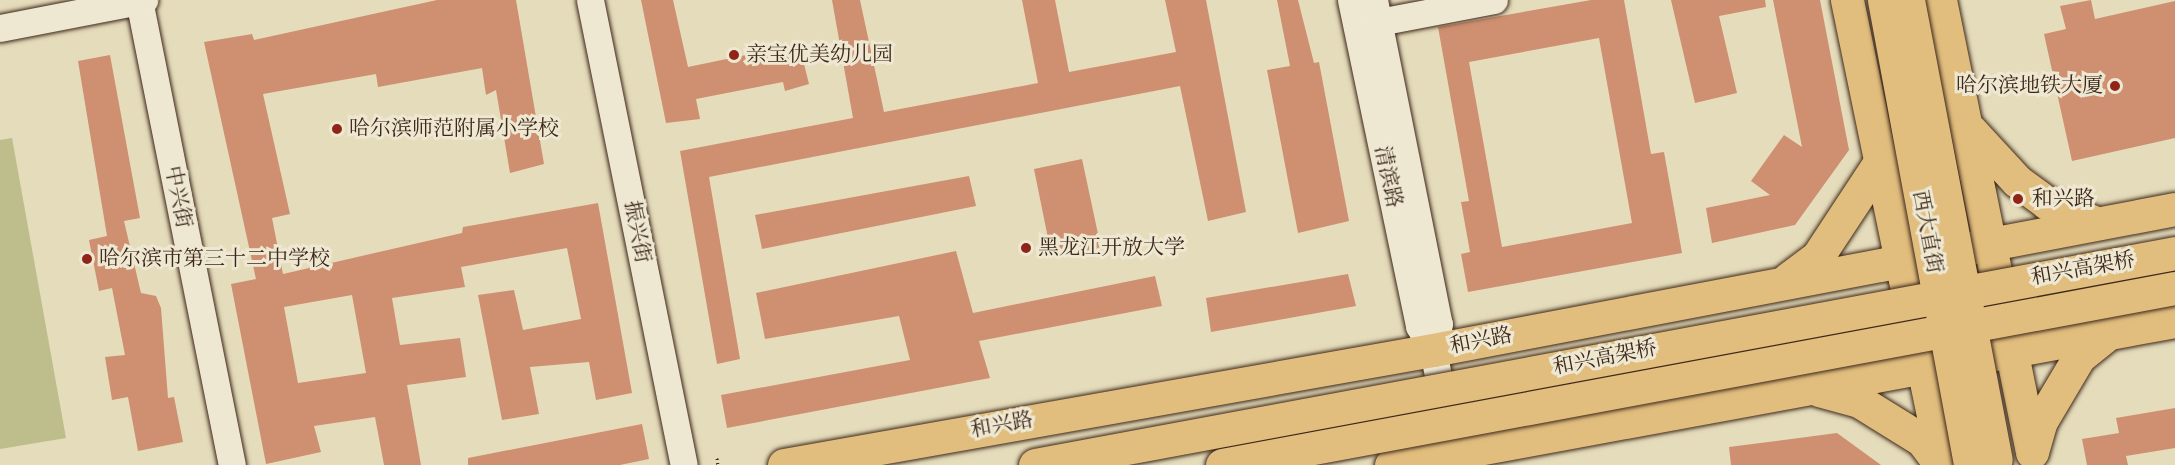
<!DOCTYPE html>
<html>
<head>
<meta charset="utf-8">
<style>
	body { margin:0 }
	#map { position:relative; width:2175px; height:465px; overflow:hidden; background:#e5dcbb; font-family:Cardo,"Noto Serif SC",serif }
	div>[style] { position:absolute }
	.green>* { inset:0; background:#bdbe8b }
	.building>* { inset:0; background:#ce9070 }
	.path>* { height:3px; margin-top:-1.5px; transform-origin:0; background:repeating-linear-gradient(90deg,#3d2719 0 1.5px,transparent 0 4.5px) }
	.roads { filter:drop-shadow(0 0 2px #3d2719) drop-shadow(0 0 2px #3d2719) }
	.secondary>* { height:27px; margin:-13.5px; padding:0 13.5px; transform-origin:13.5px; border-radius:13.5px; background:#eee8d3 }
	.highway>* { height:33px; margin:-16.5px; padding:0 16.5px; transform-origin:16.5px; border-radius:16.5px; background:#e2be7e }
	.bridges { filter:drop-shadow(0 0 2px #3d2719) drop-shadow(0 0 2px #3d2719) }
	.highway-bridge>* { height:33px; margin:-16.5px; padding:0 16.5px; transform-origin:16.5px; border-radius:16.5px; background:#e2be7e }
	.dots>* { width:16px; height:16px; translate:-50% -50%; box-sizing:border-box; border:3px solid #eee8d3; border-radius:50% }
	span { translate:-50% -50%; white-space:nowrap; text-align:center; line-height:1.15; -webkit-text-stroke:6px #eee8d3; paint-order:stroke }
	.poi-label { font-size:21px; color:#3d2719 }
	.left { translate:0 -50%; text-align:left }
	.right { translate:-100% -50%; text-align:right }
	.street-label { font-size:21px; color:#3d2719 }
</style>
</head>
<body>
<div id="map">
	<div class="green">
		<div style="clip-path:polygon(12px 138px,66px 438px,0 449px,0 140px)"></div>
	</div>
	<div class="building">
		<div style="clip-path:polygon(evenodd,437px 0,516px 0,544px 164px,510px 173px,496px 90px,486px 95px,482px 68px,378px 87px,376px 74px,263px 94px,290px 214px,272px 218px,283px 274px,462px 233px,463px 227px,598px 203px,632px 393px,596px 400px,589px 362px,530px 367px,539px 414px,502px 420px,478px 295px,514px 290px,523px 330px,581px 319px,567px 248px,461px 267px,465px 287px,392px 298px,400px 345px,460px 338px,466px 377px,407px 385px,421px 465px,384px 465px,375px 417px,314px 426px,321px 452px,266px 464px,231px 284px,256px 279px,204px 42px,252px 34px,254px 40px,437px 0,352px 295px,366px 373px,298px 383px,284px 307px,352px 295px)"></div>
		<div style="clip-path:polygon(641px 0,673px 0,688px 67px,799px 44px,809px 84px,785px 91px,783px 82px,696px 99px,700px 119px,666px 123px)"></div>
		<div style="clip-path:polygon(832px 0,860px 0,884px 112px,1038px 83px,1022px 0,1055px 0,1069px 72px,1176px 52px,1165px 0,1206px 0,1246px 212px,1208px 221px,1180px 86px,709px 177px,740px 359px,717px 364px,680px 151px,853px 118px)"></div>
		<div style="clip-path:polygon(1277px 0,1298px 0,1314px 63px,1319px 62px,1349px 221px,1298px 233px,1267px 70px,1290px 66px)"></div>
		<div style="clip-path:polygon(evenodd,1591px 0,1624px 0,1651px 154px,1664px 152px,1682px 253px,1468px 292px,1461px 254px,1470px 252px,1461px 202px,1469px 201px,1438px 27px,1591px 0,1599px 38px,1632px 223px,1502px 247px,1469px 62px,1599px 38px)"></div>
		<div style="clip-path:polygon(1671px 0,1765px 0,1766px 7px,1719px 16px,1737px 93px,1695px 103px)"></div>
		<div style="clip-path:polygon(1773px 0,1820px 0,1849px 150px,1795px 225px,1712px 243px,1706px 208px,1770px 195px,1751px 181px,1784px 135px,1802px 147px)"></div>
		<div style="clip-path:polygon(2091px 0,2095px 19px,2175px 1px,2175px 138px,2072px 161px,2044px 34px,2066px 29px,2060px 6px)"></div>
		<div style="clip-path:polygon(110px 55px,140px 218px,124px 221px,141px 293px,156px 296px,161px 308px,168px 398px,174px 397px,183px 442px,138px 451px,128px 397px,112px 400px,105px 357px,125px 355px,112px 288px,99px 291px,89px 240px,107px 236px,78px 61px)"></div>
		<div style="clip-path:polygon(1082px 159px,1101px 248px,1052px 258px,1034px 169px)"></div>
		<div style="clip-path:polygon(969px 176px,976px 206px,762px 249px,755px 215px)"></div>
		<div style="clip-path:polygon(956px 251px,973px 313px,1155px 276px,1162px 306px,979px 341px,990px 378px,727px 428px,721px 395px,910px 360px,899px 316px,765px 339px,756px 293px)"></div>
		<div style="clip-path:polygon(1348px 274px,1356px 306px,1211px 332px,1206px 298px)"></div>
		<div style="clip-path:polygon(2175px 408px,2175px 448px,2126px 456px,2128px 465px,2087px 465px,2082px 439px,2119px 433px,2116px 418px)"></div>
		<div style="clip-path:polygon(642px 424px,649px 459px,620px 465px,468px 465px,468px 458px)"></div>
		<div style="clip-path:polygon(1837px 433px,1881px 465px,1731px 465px,1729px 447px)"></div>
	</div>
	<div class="path">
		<div style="left:717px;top:458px;width:7px;rotate:82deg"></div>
	</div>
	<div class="roads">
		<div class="secondary">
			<div style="left:139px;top:0;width:474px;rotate:78.7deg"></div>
			<div style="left:590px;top:0;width:474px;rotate:78.6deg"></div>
			<div style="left:1351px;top:0;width:333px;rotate:78.2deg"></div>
			<div style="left:1419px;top:326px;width:28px;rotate:60deg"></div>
			<div style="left:1374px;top:0;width:330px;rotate:78.7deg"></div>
			<div style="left:1439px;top:324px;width:27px;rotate:103deg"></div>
			<div style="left:1433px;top:350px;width:95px;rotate:79deg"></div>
			<div style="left:1379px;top:22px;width:117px;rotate:-10.8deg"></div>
			<div style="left:0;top:28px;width:147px;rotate:-11deg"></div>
		</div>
		<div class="highway">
			<div style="left:1847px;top:0;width:475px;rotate:78.3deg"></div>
			<div style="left:1940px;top:0;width:461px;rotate:78.5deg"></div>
			<div style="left:1970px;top:130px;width:69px;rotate:47.3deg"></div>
			<div style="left:2017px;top:181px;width:37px;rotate:36deg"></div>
			<div style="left:2047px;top:203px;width:48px;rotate:22.2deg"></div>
			<div style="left:1788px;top:279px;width:38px;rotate:-37deg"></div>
			<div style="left:1818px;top:256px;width:116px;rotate:-56.6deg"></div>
			<div style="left:1819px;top:390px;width:41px;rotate:15.4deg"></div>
			<div style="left:1859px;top:401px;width:74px;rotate:31.8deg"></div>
			<div style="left:1922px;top:440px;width:31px;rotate:53deg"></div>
			<div style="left:2032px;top:452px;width:32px;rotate:-74deg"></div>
			<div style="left:2041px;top:421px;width:74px;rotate:-59.3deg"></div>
			<div style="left:2079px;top:357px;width:38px;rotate:-39deg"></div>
			<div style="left:784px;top:465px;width:659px;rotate:-10.05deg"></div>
			<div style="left:1433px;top:350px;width:755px;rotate:-10.76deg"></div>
			<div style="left:1391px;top:465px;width:797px;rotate:-10.41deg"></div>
		</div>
	</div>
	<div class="bridges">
		<div class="highway-bridge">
			<div style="left:1884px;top:0;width:471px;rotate:79.5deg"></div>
			<div style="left:1908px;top:0;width:468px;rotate:79.2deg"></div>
			<div style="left:1035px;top:465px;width:1160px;rotate:-10.53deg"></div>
			<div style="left:1222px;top:465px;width:969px;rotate:-10.52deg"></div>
		</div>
	</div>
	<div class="dots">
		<div style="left:734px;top:55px;background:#8f2418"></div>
		<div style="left:2115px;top:86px;background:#8f2418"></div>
		<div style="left:337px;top:129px;background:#8f2418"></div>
		<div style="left:2018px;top:199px;background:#8f2418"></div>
		<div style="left:1026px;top:248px;background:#8f2418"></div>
		<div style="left:87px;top:259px;background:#8f2418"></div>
	</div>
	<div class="poi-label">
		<span class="left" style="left:746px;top:55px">亲宝优美幼儿园</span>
		<span class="right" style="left:2103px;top:86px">哈尔滨地铁大厦</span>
		<span class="left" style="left:349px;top:129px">哈尔滨师范附属小学校</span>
		<span class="left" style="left:2032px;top:199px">和兴路</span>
		<span class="left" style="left:1038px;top:248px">黑龙江开放大学</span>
		<span class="left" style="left:99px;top:259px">哈尔滨市第三十二中学校</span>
	</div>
	<div class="street-label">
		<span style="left:1388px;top:177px;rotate:78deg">清滨路</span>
		<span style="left:178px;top:197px;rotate:79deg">中兴街</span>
		<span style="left:637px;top:232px;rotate:79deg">振兴街</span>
		<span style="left:1927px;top:232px;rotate:79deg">西大直街</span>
		<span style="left:2083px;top:269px;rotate:-10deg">和兴高架桥</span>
		<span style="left:1481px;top:341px;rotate:-11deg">和兴路</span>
		<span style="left:1605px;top:358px;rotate:-11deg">和兴高架桥</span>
		<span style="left:1002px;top:425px;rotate:-10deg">和兴路</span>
	</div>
</div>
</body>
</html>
